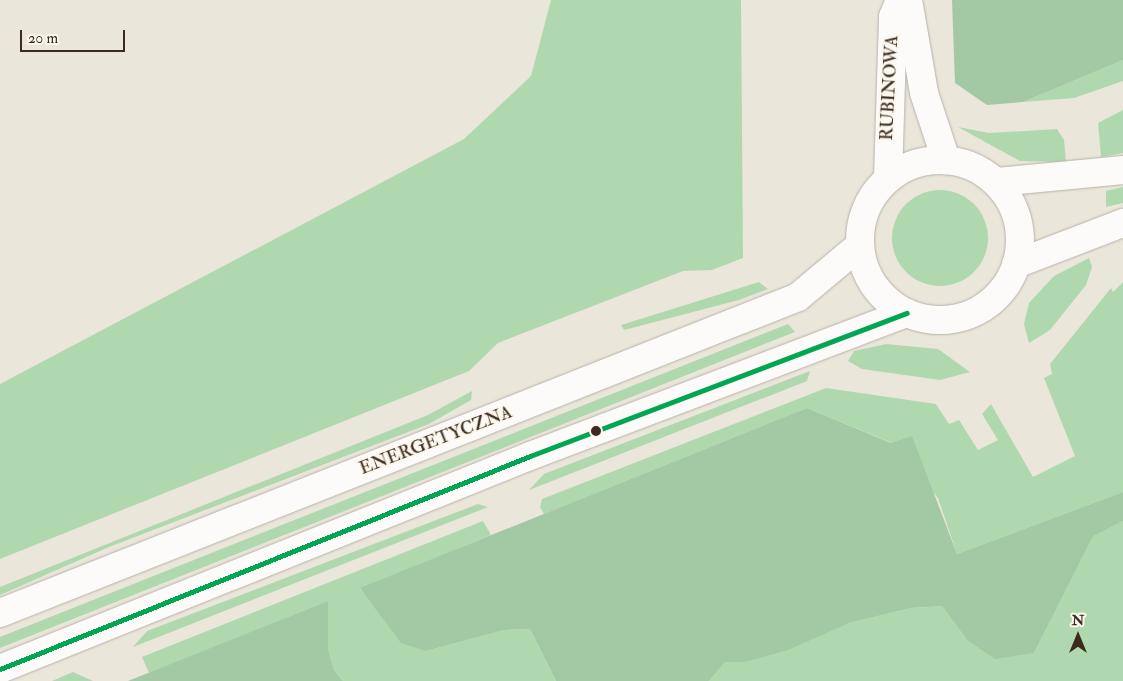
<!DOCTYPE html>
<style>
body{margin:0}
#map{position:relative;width:1123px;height:681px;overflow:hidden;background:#ebe6da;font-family:"IM FELL Double Pica",serif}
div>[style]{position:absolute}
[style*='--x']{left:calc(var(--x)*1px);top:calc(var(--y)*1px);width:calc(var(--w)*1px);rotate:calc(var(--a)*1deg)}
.green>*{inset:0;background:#b0d8af}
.round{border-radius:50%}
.forest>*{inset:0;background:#a3c8a4}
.roads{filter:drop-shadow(0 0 1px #b7b2aa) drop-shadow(0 0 1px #b7b2aa)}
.minor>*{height:28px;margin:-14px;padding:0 14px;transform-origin:14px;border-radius:14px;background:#fcfbf9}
.tertiary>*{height:28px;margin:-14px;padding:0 14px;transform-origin:14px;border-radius:14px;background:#fcfbf9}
.tertiary>.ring{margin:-14px;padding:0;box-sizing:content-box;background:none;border:28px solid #fcfbf9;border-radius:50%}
.bus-1>*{height:5px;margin:-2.5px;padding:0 2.5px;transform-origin:2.5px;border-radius:2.5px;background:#00a651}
.dots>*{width:14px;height:14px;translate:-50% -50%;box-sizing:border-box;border:2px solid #fbf7ec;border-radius:50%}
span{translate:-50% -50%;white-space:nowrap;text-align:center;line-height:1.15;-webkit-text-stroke:4px #fbf7ec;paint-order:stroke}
.street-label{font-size:18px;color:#3b2a1e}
.north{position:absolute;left:1053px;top:611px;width:50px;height:50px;-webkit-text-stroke:4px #fbf7ec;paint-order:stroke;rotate:0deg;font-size:14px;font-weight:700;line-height:20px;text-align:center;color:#3b2a1e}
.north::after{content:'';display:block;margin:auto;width:18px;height:22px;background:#3b2a1e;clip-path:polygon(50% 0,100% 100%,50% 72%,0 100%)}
.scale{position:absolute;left:20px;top:30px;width:105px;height:22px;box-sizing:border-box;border:2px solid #3b2a1e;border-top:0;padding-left:6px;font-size:15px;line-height:18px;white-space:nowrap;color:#3b2a1e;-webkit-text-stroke:4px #fbf7ec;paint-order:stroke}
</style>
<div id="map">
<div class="green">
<i style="clip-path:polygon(551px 0,741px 0,743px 258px,712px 270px,683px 271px,498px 343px,469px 371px,0 559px,0 384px,464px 139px,531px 76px)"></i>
<i style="clip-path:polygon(1123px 60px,1123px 81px,1074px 98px,1023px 102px)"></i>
<i style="clip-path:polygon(1123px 110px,1123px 153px,1101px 157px,1098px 123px)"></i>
<i style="clip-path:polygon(958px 127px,989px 133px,1057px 129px,1064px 140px,1066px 162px,1020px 161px)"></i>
<i style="clip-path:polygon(1123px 187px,1123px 203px,1106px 207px,1106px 191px)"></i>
<i class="round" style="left:892px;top:190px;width:96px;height:96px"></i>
<i style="clip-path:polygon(1089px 258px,1092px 267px,1086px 285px,1050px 330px,1029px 343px,1024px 324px,1029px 303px,1054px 276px)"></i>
<i style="clip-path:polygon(759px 282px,768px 289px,739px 300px,624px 330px,621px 325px)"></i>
<i style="clip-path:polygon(1123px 282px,1123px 492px,957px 554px,938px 498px,892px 443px,807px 408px,544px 514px,540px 507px,542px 499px,826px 388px,936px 404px,949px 424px,959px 420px,978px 450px,998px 440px,982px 414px,991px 404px,1033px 477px,1075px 456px,1044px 378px,1052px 374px,1050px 364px,1111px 288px,1113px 292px)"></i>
<i style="clip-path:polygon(788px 324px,795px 332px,0 648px,0 637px)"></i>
<i style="clip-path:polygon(886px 344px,938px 349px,970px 372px,940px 380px,862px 369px,848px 361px,854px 351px)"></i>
<i style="clip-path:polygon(810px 371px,807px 381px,529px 490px,544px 474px)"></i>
<i style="clip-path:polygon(472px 391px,471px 400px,429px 424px,109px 547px,0 595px,0 587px,428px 415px)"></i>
<i style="clip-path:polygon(478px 504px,488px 507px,133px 647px,147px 631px)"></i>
<i style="clip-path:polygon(483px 521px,491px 535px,360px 589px,426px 651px,504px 630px,530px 629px,556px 681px,343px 681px,334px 670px,328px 649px,328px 601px,149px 673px,142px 657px)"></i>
<i style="clip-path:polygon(1123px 521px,1123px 681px,709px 681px,725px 662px,745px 662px,849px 623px,911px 608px,942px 606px,967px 640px,1034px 653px,1093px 535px)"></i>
<i style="clip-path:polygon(73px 672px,93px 681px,52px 681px)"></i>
</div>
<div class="forest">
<i style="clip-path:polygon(952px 0,1123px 0,1123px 60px,1023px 102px,987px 105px,955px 83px)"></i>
<i style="clip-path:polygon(807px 408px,891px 443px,912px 436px,957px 554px,1123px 492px,1123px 521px,1093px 536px,1034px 653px,995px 659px,967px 640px,942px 606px,911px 608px,849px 623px,788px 650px,745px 662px,725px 662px,709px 681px,556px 681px,530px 629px,504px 630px,426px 651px,401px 643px,360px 588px)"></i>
<i style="clip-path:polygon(328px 601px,328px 649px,334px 670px,343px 681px,128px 681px)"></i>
</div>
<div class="roads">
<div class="minor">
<i style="--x:908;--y:0;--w:94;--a:80.2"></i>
<i style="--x:924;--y:93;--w:71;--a:71.8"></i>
<i style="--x:888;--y:178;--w:161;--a:-88.2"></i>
<i style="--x:893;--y:17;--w:18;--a:-68"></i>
</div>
<div class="tertiary">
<i class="ring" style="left:860px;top:160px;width:132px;height:132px"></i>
<i style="--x:997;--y:182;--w:127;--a:-5.4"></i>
<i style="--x:1016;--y:264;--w:115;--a:-21"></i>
<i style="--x:0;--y:613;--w:858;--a:-21.6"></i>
<i style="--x:798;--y:297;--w:80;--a:-39.9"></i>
<i style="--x:0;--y:669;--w:571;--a:-21.89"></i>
<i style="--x:530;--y:456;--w:403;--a:-20.8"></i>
</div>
</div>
<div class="bus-1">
<i style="--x:0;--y:669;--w:571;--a:-21.89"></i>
<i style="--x:530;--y:456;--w:403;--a:-20.8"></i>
</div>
<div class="dots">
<i style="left:596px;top:431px;background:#3b2a1e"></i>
</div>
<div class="street-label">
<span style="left:890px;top:88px;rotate:-87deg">RUBINOWA</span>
<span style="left:436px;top:441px;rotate:-21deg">ENERGETYCZNA</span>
</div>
<div class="north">N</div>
<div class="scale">20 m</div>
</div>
